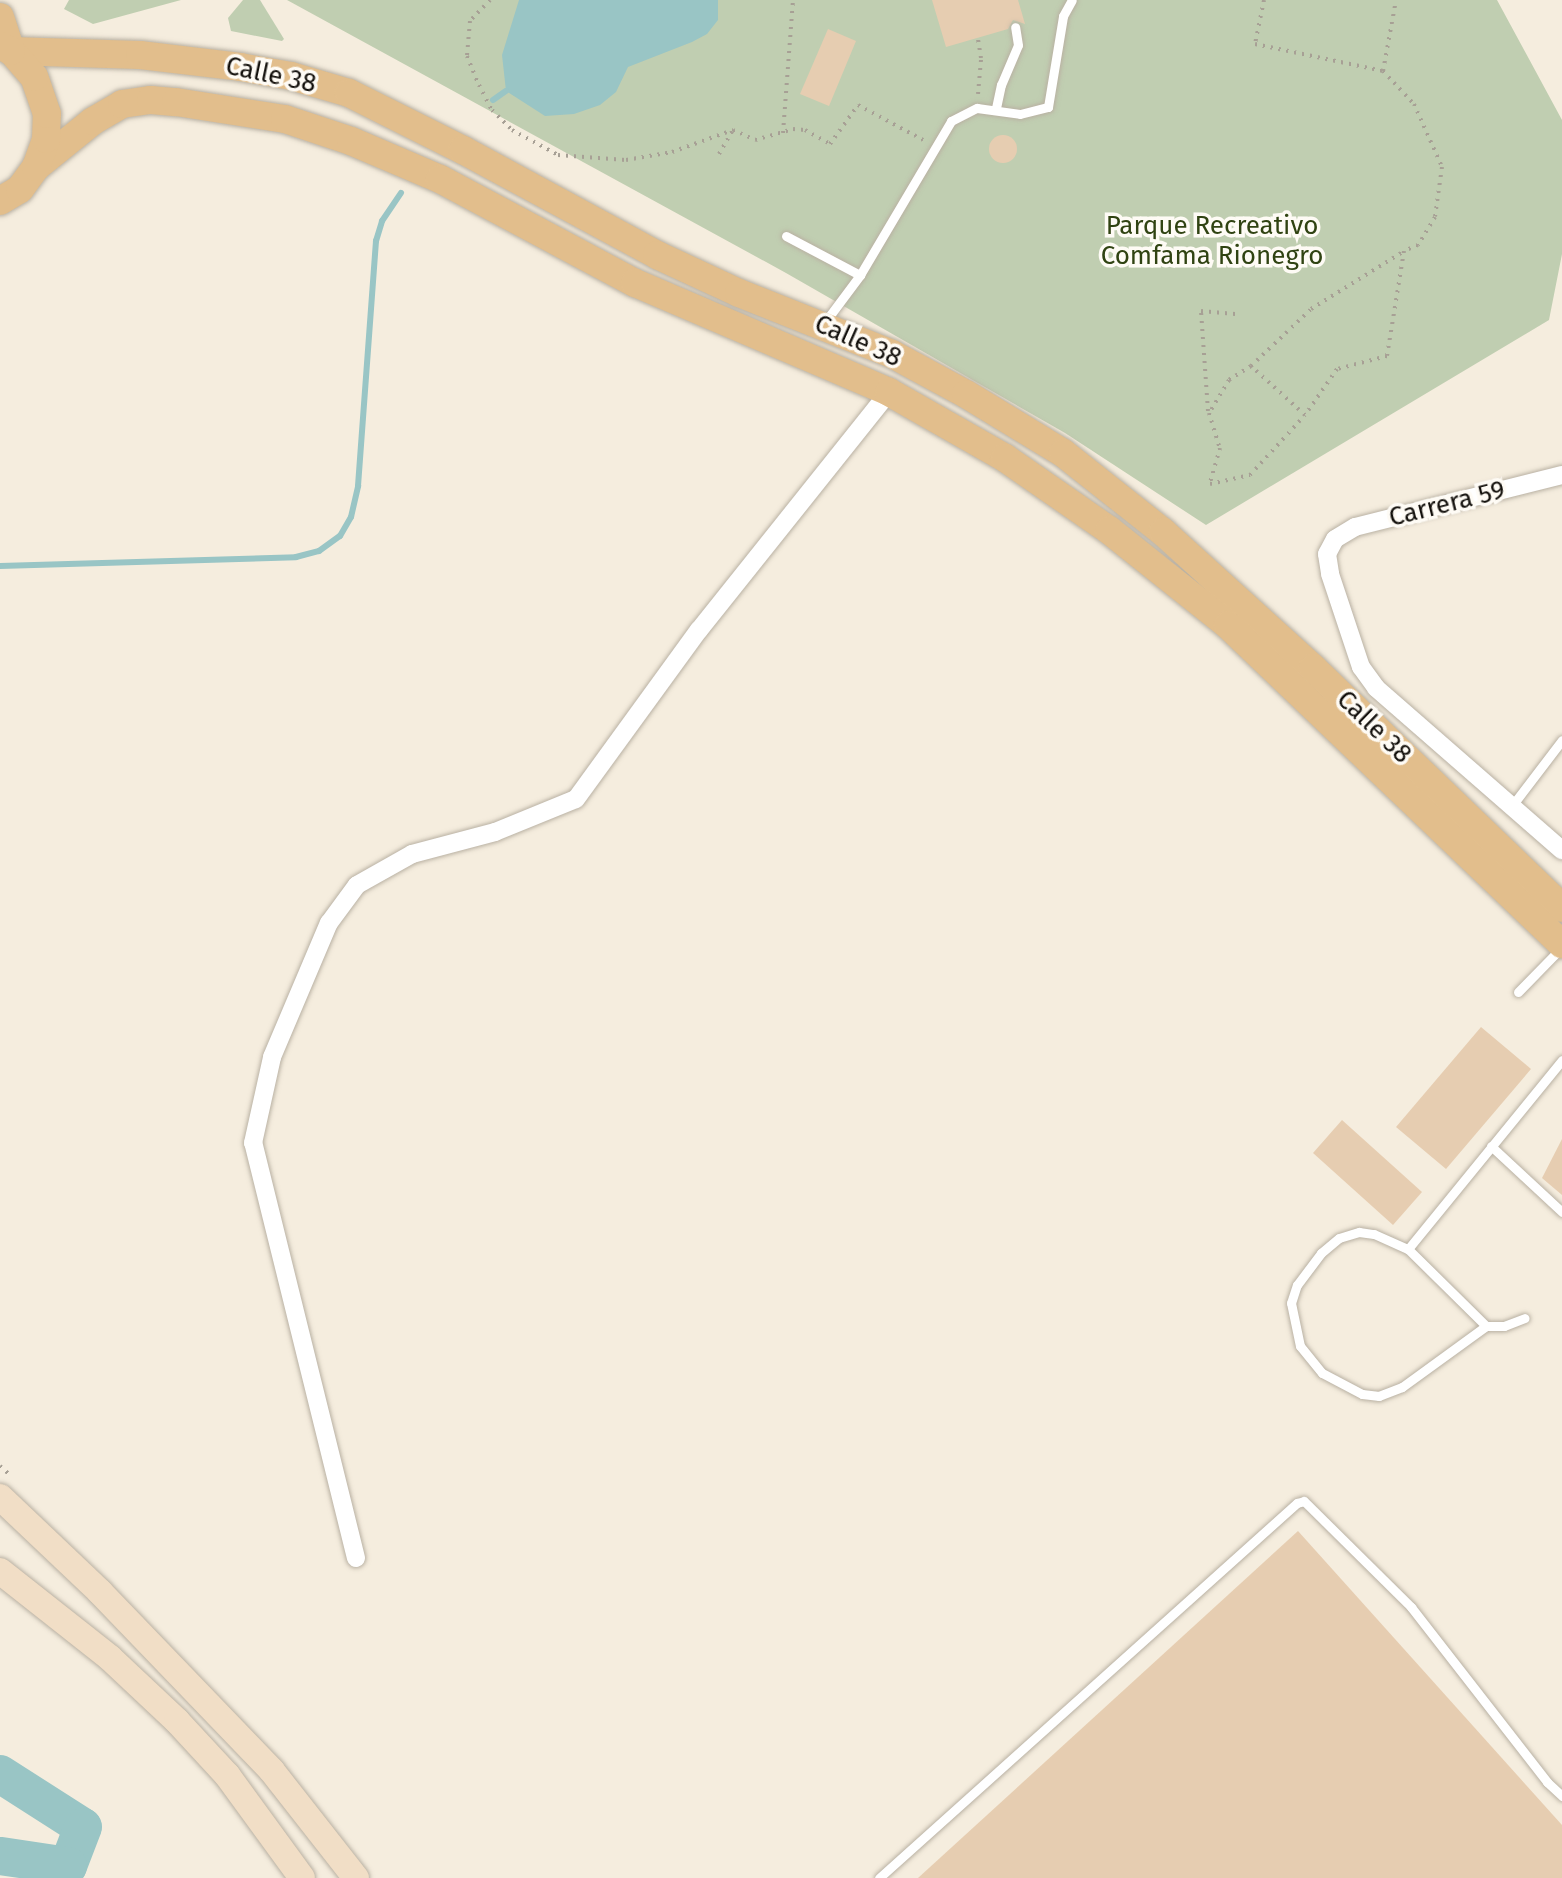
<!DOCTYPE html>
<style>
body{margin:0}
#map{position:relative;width:1562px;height:1878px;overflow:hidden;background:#f5edde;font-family:"Fira Sans",sans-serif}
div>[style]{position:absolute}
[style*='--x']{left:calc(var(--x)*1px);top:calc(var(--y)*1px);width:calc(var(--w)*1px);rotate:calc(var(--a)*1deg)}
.green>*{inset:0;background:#c0ceb1}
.water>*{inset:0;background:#99c5c5}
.stream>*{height:6px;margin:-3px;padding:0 3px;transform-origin:3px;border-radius:3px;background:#99c5c5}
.river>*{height:38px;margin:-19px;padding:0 19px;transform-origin:19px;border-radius:19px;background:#99c5c5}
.building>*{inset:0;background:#e6cdb1}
.round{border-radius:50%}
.path>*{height:4px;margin-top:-2px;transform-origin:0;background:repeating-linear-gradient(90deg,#a7a095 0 2px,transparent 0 8px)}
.roads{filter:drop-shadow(0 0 2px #b9b1a3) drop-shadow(0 0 2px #b9b1a3)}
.lane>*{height:9px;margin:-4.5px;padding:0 4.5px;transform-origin:4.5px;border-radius:4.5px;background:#fff}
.street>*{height:18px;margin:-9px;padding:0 9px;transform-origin:9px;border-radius:9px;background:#fff}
.secondary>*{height:26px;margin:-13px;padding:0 13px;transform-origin:13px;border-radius:13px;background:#f1dec6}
.primary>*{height:28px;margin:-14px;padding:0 14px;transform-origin:14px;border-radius:14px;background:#e2be8c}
span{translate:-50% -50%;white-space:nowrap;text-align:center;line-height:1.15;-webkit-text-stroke:7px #fefbf5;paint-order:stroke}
.street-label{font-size:26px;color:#120f0b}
.park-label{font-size:26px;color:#304312}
</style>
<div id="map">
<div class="green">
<i style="clip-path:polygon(69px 0,181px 0,93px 24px,64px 9px)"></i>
<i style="clip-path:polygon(243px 0,260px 0,284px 39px,282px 41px,231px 31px,228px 18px)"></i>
<i style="clip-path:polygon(287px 0,1497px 0,1562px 120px,1562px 254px,1549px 320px,1206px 525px,1065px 433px,786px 273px)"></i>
</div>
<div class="water">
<i style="clip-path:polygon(519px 0,718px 0,718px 20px,707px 34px,692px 42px,628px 67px,616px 92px,600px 105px,574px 114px,545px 116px,506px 91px,502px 55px)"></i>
</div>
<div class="stream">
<i style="--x:493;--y:100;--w:16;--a:-35"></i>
<i style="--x:0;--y:566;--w:296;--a:-1.7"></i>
<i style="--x:296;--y:557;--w:24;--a:-15"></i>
<i style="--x:319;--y:551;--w:26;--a:-36"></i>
<i style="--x:340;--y:536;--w:22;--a:-60"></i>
<i style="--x:351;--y:517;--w:32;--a:-77"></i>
<i style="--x:358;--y:486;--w:246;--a:-85.8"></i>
<i style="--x:376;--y:241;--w:21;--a:-73"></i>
<i style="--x:382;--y:221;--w:34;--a:-56"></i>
</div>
<div class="river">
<i style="--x:0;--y:1774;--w:98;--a:32.6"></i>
<i style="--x:83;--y:1827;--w:42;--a:111"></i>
<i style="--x:68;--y:1866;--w:69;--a:-171.6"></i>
</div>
<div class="building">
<i style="clip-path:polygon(932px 0,1018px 0,1025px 24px,1013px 20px,1008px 29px,946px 47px)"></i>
<i style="clip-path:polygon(828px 29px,856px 41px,829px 106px,800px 94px)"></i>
<i class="round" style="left:989px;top:135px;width:28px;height:28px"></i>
<i style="clip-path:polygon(1481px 1027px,1531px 1069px,1446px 1169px,1396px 1127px)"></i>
<i style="clip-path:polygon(1342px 1120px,1422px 1192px,1393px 1225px,1313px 1153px)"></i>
<i style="clip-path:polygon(1562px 1139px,1562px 1195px,1542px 1178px)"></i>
<i style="clip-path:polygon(1298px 1531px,1562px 1825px,1562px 1878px,918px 1878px)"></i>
</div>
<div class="path">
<i style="--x:490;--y:0;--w:29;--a:134"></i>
<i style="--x:470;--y:21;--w:35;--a:95"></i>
<i style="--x:467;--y:56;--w:31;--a:68"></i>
<i style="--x:479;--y:85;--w:28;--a:63"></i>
<i style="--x:492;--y:110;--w:28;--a:45"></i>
<i style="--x:512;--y:130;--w:52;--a:28.5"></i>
<i style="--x:558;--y:155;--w:68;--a:4.2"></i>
<i style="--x:626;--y:160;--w:47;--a:-9.9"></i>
<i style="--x:672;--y:152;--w:65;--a:-19.8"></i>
<i style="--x:1264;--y:0;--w:45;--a:101.6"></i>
<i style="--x:1255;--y:44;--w:131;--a:11.9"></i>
<i style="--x:1383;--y:71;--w:72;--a:-79.6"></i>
<i style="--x:1383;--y:71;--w:45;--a:46.8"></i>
<i style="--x:1414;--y:104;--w:69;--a:66"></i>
<i style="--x:1442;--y:167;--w:50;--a:98"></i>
<i style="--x:1435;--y:217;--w:33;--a:121"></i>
<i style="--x:1418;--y:245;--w:15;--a:157"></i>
<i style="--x:978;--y:94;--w:36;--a:-85"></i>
<i style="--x:981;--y:58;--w:20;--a:-99"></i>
<i style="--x:783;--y:133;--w:133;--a:-85.7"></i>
<i style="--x:719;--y:154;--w:28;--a:-60"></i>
<i style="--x:733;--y:130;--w:24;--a:24"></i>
<i style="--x:755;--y:140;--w:40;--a:-16"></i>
<i style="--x:793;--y:129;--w:12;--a:5"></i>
<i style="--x:805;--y:130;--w:29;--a:29"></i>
<i style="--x:830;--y:144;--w:48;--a:-54.3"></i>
<i style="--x:858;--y:105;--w:74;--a:28.3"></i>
<i style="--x:1251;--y:366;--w:83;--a:-43.5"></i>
<i style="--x:1311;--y:309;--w:110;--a:-31.9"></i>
<i style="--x:1404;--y:251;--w:106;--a:99.2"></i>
<i style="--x:1387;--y:356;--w:52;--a:165.4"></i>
<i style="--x:1337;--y:369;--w:56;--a:124.8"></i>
<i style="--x:1305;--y:415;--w:73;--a:-137.8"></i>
<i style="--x:1251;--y:366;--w:26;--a:148"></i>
<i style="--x:1229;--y:380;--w:39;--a:121"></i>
<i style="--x:1209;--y:413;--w:37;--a:73"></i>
<i style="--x:1220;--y:448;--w:37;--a:106"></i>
<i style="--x:1210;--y:484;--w:41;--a:-12.7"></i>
<i style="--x:1250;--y:475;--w:81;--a:-47.5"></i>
<i style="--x:1208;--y:411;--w:100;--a:-94"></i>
<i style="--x:1201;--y:311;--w:37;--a:5"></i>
<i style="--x:0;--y:1466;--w:13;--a:42"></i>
</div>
<div class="roads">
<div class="lane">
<i style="--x:996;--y:108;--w:24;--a:-78"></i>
<i style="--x:1001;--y:85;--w:43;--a:-67"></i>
<i style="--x:1018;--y:45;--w:18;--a:-99"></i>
<i style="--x:786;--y:236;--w:84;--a:27.8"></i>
<i style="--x:825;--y:322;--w:59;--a:-53.3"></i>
<i style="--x:860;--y:275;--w:179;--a:-59.4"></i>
<i style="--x:951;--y:121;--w:29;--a:-27"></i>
<i style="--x:977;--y:108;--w:43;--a:7.9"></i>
<i style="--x:1020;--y:114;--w:29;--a:-14"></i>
<i style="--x:1048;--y:107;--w:92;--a:-80.6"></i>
<i style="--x:1063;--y:16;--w:18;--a:-61"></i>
<i style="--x:1511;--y:807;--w:84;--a:-52.7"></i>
<i style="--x:1518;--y:992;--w:60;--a:-45.7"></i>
<i style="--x:1491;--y:1146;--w:97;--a:42.9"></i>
<i style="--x:1408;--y:1249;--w:244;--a:-50.8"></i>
<i style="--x:1486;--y:1326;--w:104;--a:144"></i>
<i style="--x:1402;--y:1387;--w:25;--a:159"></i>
<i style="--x:1379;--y:1396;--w:17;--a:-173"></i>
<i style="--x:1362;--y:1394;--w:45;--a:-152.3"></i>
<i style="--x:1322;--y:1373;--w:35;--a:-129"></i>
<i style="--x:1300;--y:1346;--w:44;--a:-101.8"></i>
<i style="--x:1291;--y:1303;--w:19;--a:-72"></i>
<i style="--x:1297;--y:1285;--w:40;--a:-53"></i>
<i style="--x:1321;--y:1253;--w:23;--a:-40"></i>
<i style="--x:1339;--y:1238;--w:21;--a:-17"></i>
<i style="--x:1359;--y:1232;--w:15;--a:8"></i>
<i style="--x:1374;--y:1234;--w:37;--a:24"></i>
<i style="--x:1408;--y:1249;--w:110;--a:44.6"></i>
<i style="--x:1486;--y:1326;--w:18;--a:0"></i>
<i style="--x:1504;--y:1326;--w:22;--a:-21"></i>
<i style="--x:879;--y:1878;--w:562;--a:-41.9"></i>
<i style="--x:1297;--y:1503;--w:7;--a:-16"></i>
<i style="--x:1304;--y:1501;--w:151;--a:44.7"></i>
<i style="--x:1411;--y:1607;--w:222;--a:52.1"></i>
<i style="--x:1547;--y:1782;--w:21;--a:43"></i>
</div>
<div class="street">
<i style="--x:1562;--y:475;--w:213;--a:165.9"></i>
<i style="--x:1355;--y:527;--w:23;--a:149"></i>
<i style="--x:1335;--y:539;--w:17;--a:118"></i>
<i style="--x:1327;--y:554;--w:20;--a:81"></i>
<i style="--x:1330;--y:574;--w:98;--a:71.6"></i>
<i style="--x:1361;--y:667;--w:26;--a:54"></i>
<i style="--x:1376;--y:688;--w:247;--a:41.1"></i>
<i style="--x:356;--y:1558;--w:428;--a:-103.9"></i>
<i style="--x:253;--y:1143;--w:88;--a:-77.5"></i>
<i style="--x:272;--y:1057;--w:146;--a:-67"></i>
<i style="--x:329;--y:923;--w:47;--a:-53.6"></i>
<i style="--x:357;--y:885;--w:63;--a:-29.4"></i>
<i style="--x:412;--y:854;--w:86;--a:-14.8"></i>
<i style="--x:495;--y:832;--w:87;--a:-22.2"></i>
<i style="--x:576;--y:799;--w:209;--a:-54"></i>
<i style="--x:699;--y:630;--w:305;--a:-51.4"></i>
</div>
<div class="secondary">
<i style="--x:0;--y:1497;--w:138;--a:43.5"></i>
<i style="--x:100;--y:1592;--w:248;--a:46.1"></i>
<i style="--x:272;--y:1771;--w:136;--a:51.9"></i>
<i style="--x:0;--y:1571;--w:140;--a:38.3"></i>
<i style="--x:110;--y:1658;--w:92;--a:43.2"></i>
<i style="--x:177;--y:1721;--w:74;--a:47.2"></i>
<i style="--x:227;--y:1775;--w:127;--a:53.9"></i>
</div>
<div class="primary">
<i style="--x:0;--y:17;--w:36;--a:72"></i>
<i style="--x:11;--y:51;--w:129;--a:1.8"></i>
<i style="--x:140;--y:55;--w:101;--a:6.8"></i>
<i style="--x:240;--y:67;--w:52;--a:10"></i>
<i style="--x:291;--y:76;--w:60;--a:16.3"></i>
<i style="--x:349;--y:93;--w:127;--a:26.6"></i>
<i style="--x:463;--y:150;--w:221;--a:28.4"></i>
<i style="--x:657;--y:255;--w:90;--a:24.9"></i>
<i style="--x:739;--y:293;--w:165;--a:21.7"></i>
<i style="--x:892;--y:354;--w:84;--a:28.4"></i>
<i style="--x:966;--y:394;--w:114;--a:31.3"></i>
<i style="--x:1063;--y:453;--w:127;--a:38.3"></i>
<i style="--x:1163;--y:532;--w:202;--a:42.2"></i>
<i style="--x:1313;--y:668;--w:346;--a:43.9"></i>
<i style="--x:36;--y:167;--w:73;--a:-38.9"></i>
<i style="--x:93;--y:121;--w:34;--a:-30"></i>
<i style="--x:122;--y:104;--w:29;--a:-8"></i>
<i style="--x:151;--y:100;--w:25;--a:5"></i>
<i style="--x:176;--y:102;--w:110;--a:8.9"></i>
<i style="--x:285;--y:119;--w:70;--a:18.4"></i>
<i style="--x:351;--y:141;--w:97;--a:23.1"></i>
<i style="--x:440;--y:179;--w:221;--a:28.1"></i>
<i style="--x:635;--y:283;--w:276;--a:23.2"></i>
<i style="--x:889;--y:392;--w:133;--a:29.6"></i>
<i style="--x:1005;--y:458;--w:126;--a:34.7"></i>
<i style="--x:1109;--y:530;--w:152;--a:38.6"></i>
<i style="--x:1228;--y:625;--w:462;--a:43.7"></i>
<i style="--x:0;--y:201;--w:23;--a:-31"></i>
<i style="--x:20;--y:189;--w:27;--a:-54"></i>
<i style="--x:36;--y:167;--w:30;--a:-70"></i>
<i style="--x:46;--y:139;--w:25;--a:-88"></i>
<i style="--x:47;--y:114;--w:39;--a:-109"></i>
<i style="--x:34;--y:77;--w:35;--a:-131"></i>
<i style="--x:11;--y:51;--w:11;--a:-153"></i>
</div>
</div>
<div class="street-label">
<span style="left:271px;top:75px;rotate:12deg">Calle 38</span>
<span style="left:858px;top:341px;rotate:24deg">Calle 38</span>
<span style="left:1447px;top:504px;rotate:-14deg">Carrera 59</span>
<span style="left:1374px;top:727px;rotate:44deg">Calle 38</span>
</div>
<div class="park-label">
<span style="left:1212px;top:241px">Parque Recreativo<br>Comfama Rionegro</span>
</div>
</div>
